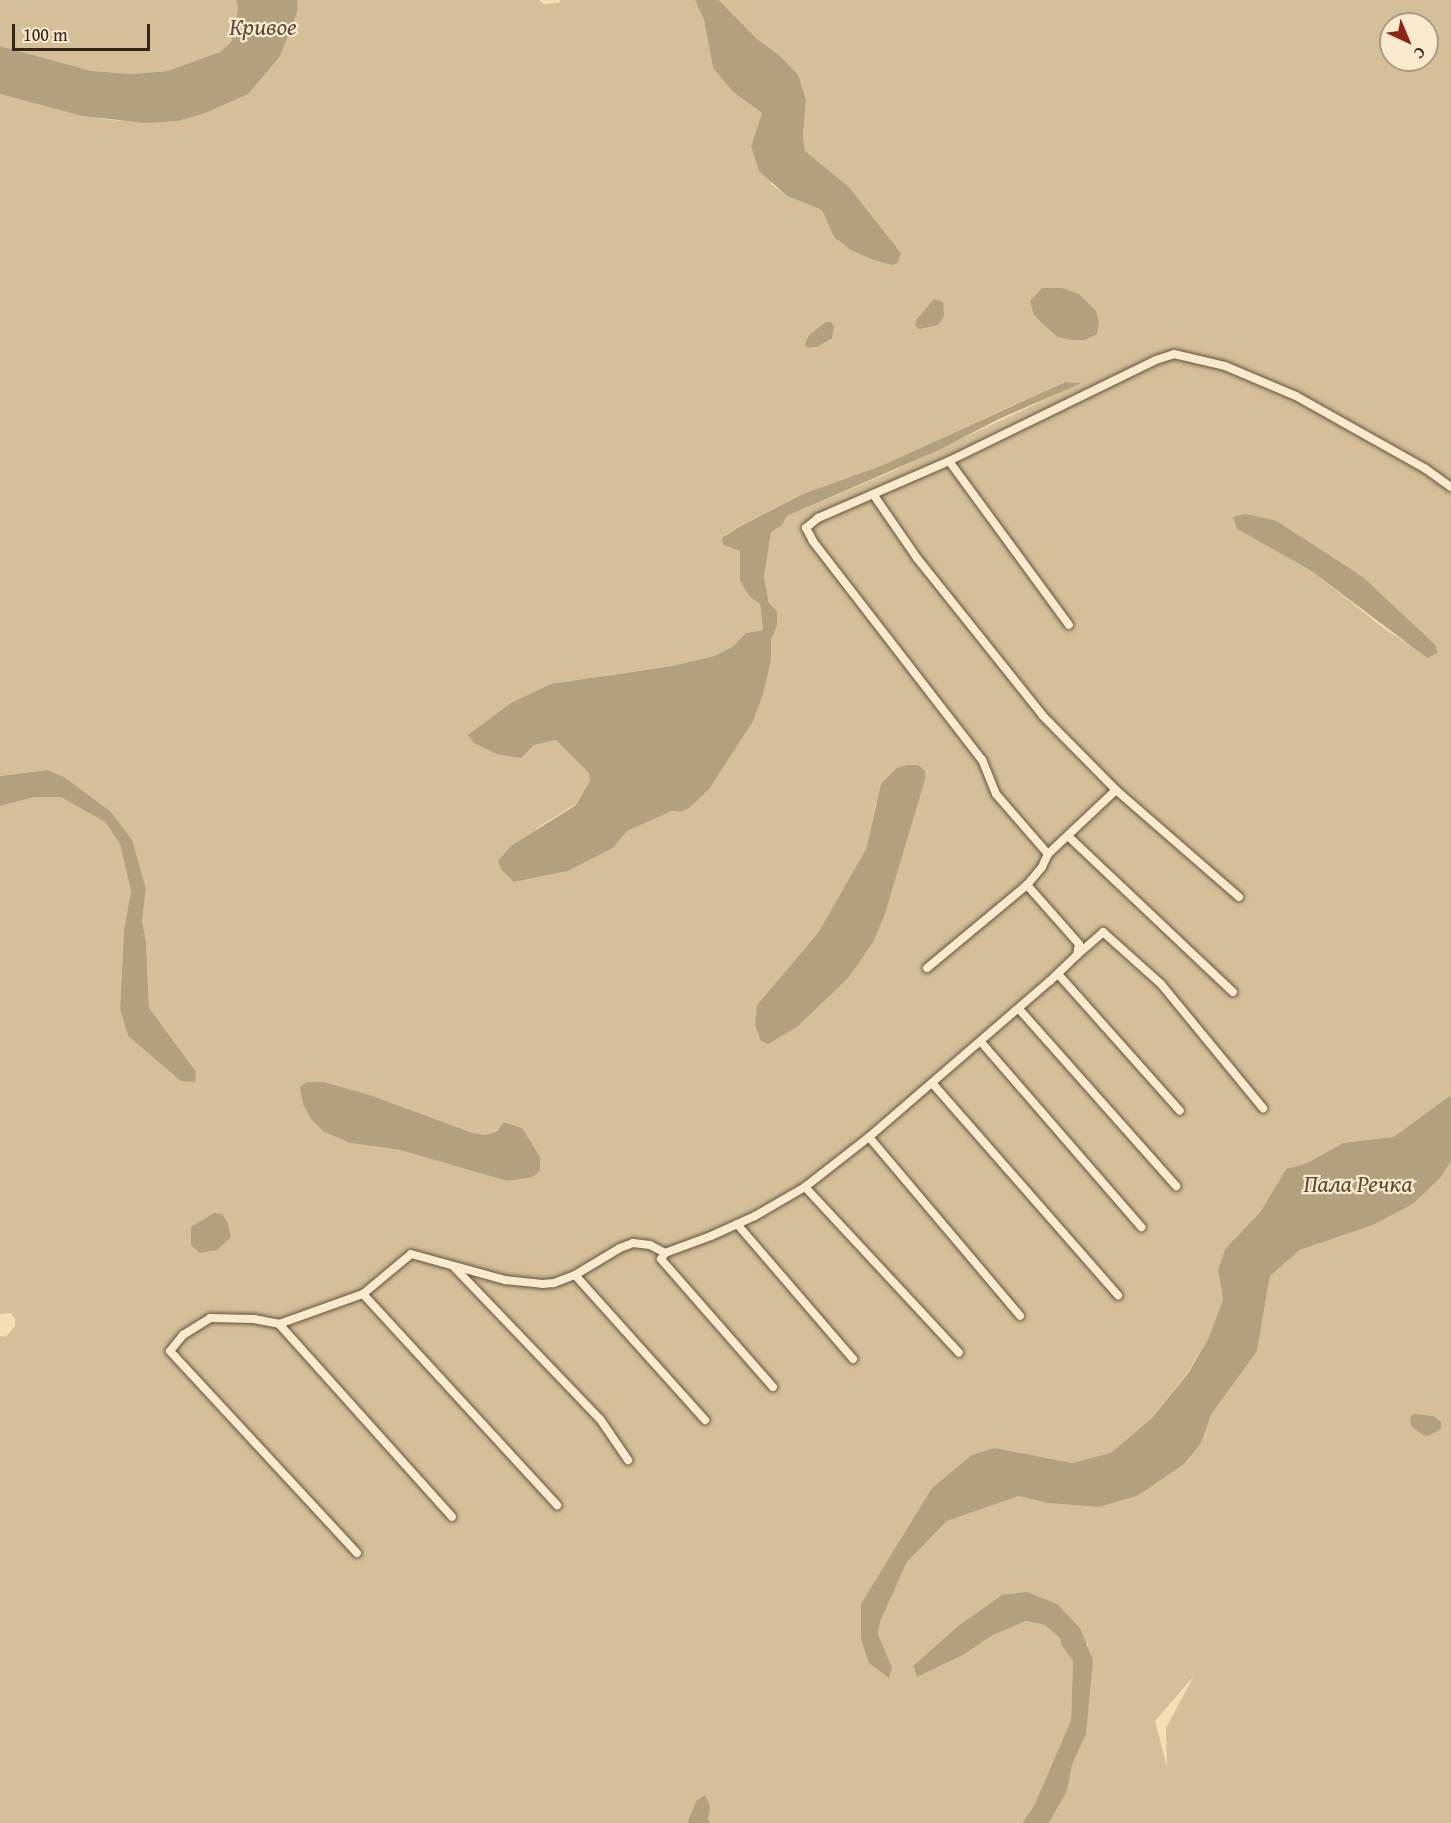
<!DOCTYPE html>
<meta charset="utf-8">
<style>
body{margin:0}
#map{position:relative;width:1451px;height:1823px;overflow:hidden;background:#f5dfb2;font-family:"Gentium Book Plus",serif}
div>[style]{position:absolute}
[style*='--x']{left:calc(var(--x)*1px);top:calc(var(--y)*1px);width:calc(var(--w)*1px);rotate:calc(var(--a)*1deg)}
.green>*{inset:0;background:#d4bf98}
.water>*{inset:0;background:#b3a07f}
.roads{filter:drop-shadow(0 0 2px #645442) drop-shadow(0 0 2px #645442)}
.street>*{height:8px;margin:-4px;padding:0 4px;transform-origin:4px;border-radius:4px;background:#f8eacd}
span{translate:-50% -50%;white-space:nowrap;text-align:center;line-height:1.15;-webkit-text-stroke:4.5px #f8eacd;paint-order:stroke}
.water-label{font-size:24px;color:#5a4a3a;font-style:italic}
.north{position:absolute;left:1379px;top:12px;width:60px;height:60px;box-sizing:border-box;background:#f8eacd;border:2px solid #aa9b86;border-radius:50%;rotate:136deg;font-size:16px;font-weight:700;line-height:24px;text-align:center;color:#34251c}
.north::after{content:'';display:block;margin:auto;width:21px;height:27px;background:#8f2418;clip-path:polygon(50% 0,100% 100%,50% 72%,0 100%)}
.scale{position:absolute;left:12px;top:24px;width:138px;height:27px;box-sizing:border-box;border:3px solid #34251c;border-top:0;padding-left:8px;font-size:18px;line-height:21px;white-space:nowrap;color:#34251c;-webkit-text-stroke:4px #f8eacd;paint-order:stroke}
</style>
<div id="map">
<div class="green">
<i style="clip-path:polygon(0 0,236px 0,238px 9px,231px 42px,220px 52px,167px 71px,132px 74px,92px 71px,0 46px)"></i>
<i style="clip-path:polygon(evenodd,298px 0,539px 0,544px 4px,559px 3px,560px 0,695px 0,704px 20px,713px 68px,733px 92px,762px 113px,751px 146px,772px 185px,787px 196px,822px 210px,834px 237px,901px 253px,849px 187px,805px 151px,803px 136px,806px 100px,780px 56px,757px 39px,719px 0,1451px 0,1451px 1095px,1394px 1138px,1343px 1143px,1307px 1163px,1286px 1169px,1261px 1211px,1225px 1249px,1218px 1270px,1223px 1299px,1209px 1337px,1188px 1372px,1152px 1418px,1111px 1454px,1072px 1463px,995px 1448px,861px 1604px,892px 1667px,878px 1633px,880px 1622px,907px 1562px,947px 1521px,1019px 1496px,1047px 1503px,1099px 1507px,1137px 1496px,1201px 1443px,1211px 1415px,1257px 1351px,1270px 1276px,1300px 1250px,1373px 1225px,1413px 1204px,1441px 1177px,1451px 1161px,1451px 1823px,1049px 1823px,1067px 1791px,1072px 1765px,1086px 1734px,1088px 1644px,1002px 1595px,958px 1626px,913px 1666px,917px 1677px,963px 1655px,993px 1635px,1026px 1621px,1045px 1625px,1061px 1638px,1062px 1646px,1073px 1661px,1071px 1720px,1034px 1806px,1022px 1823px,711px 1823px,696px 1801px,687px 1823px,0 1823px,0 1336px,6px 1337px,15px 1326px,15px 1319px,11px 1313px,0 1314px,0 806px,35px 797px,62px 797px,105px 822px,120px 844px,131px 891px,124px 930px,120px 1008px,128px 1036px,168px 1069px,169px 1037px,149px 1008px,146px 942px,142px 921px,146px 889px,131px 840px,46px 770px,0 776px,0 94px,82px 116px,120px 121px,297px 12px,298px 0,1391px 24px,1427px 24px,1427px 60px,1391px 60px,1391px 24px,298px 0,834px 327px,832px 340px,817px 347px,808px 348px,807px 336px,819px 330px,834px 327px,298px 0,1064px 382px,1080px 383px,891px 472px,787px 516px,782px 525px,771px 531px,764px 577px,769px 603px,777px 611px,777px 626px,771px 640px,771px 659px,681px 812px,672px 811px,627px 831px,613px 848px,568px 871px,514px 882px,537px 828px,576px 804px,590px 780px,588px 772px,556px 740px,534px 745px,520px 757px,497px 754px,602px 676px,672px 666px,714px 656px,732px 647px,746px 633px,763px 630px,760px 604px,749px 596px,740px 581px,740px 551px,723px 545px,722px 538px,736px 528px,803px 494px,883px 465px,1064px 382px,298px 0,1277px 521px,1363px 577px,1426px 636px,1428px 657px,1385px 629px,1310px 570px,1237px 529px,1277px 521px,298px 0,925px 771px,925px 780px,885px 914px,757px 1005px,818px 933px,866px 849px,876px 803px,925px 771px,298px 0,307px 1082px,324px 1082px,367px 1094px,473px 1133px,485px 1135px,497px 1130px,505px 1122px,522px 1128px,507px 1181px,400px 1150px,350px 1143px,307px 1082px,298px 0,1194px 1676px,1166px 1728px,1167px 1767px,1155px 1721px,1194px 1676px)"></i>
</div>
<div class="water">
<i style="clip-path:polygon(236px 0,298px 0,297px 12px,280px 56px,248px 94px,205px 113px,178px 121px,146px 123px,82px 116px,0 94px,0 46px,92px 71px,132px 74px,167px 71px,220px 52px,231px 42px,238px 9px)"></i>
<i style="clip-path:polygon(695px 0,719px 0,757px 39px,780px 56px,798px 75px,806px 100px,803px 136px,805px 151px,849px 187px,901px 253px,898px 263px,892px 265px,874px 260px,851px 250px,834px 237px,822px 210px,787px 196px,759px 171px,751px 146px,762px 113px,733px 92px,713px 68px,704px 20px)"></i>
<i style="clip-path:polygon(1042px 288px,1062px 288px,1079px 294px,1095px 310px,1099px 321px,1097px 334px,1085px 340px,1072px 340px,1058px 337px,1044px 325px,1034px 315px,1030px 301px)"></i>
<i style="clip-path:polygon(934px 299px,943px 302px,944px 316px,938px 325px,919px 329px,915px 325px,917px 319px)"></i>
<i style="clip-path:polygon(826px 322px,831px 322px,834px 327px,832px 339px,817px 347px,808px 348px,805px 345px,808px 336px)"></i>
<i style="clip-path:polygon(1065px 382px,1082px 383px,1001px 418px,939px 450px,787px 516px,782px 525px,771px 532px,764px 577px,769px 603px,777px 611px,777px 626px,771px 640px,771px 659px,763px 694px,753px 721px,709px 789px,689px 808px,681px 812px,672px 811px,627px 831px,613px 848px,568px 871px,514px 882px,501px 869px,498px 861px,511px 846px,576px 805px,590px 780px,588px 772px,556px 740px,534px 745px,521px 758px,497px 754px,474px 743px,468px 735px,511px 703px,551px 684px,672px 666px,714px 656px,732px 647px,746px 633px,763px 630px,760px 604px,749px 596px,740px 581px,740px 551px,723px 545px,722px 538px,737px 528px,803px 494px,883px 465px)"></i>
<i style="clip-path:polygon(1246px 514px,1277px 521px,1363px 577px,1426px 636px,1436px 646px,1437px 653px,1428px 658px,1419px 652px,1310px 570px,1237px 529px,1233px 517px)"></i>
<i style="clip-path:polygon(907px 765px,918px 765px,925px 771px,925px 780px,885px 914px,873px 942px,849px 977px,797px 1027px,768px 1044px,761px 1041px,755px 1025px,757px 1005px,818px 933px,866px 849px,881px 784px,897px 768px)"></i>
<i style="clip-path:polygon(47px 770px,64px 777px,111px 812px,132px 840px,146px 889px,142px 921px,146px 942px,149px 1008px,196px 1072px,195px 1082px,181px 1081px,128px 1036px,120px 1009px,124px 930px,131px 891px,120px 844px,105px 822px,61px 797px,35px 797px,0 806px,0 776px)"></i>
<i style="clip-path:polygon(307px 1082px,324px 1082px,367px 1094px,473px 1133px,485px 1135px,497px 1131px,504px 1122px,522px 1128px,540px 1157px,540px 1171px,532px 1177px,507px 1181px,400px 1150px,350px 1143px,323px 1131px,311px 1119px,303px 1104px,300px 1087px)"></i>
<i style="clip-path:polygon(1451px 1095px,1451px 1161px,1441px 1177px,1413px 1204px,1373px 1225px,1300px 1250px,1270px 1276px,1257px 1351px,1211px 1415px,1201px 1443px,1184px 1464px,1137px 1496px,1099px 1507px,1047px 1503px,1019px 1496px,947px 1521px,907px 1562px,880px 1622px,878px 1634px,892px 1667px,889px 1678px,869px 1663px,861px 1639px,861px 1604px,932px 1488px,972px 1455px,995px 1448px,1072px 1463px,1111px 1453px,1152px 1418px,1189px 1372px,1209px 1337px,1223px 1299px,1218px 1270px,1225px 1249px,1261px 1211px,1286px 1169px,1307px 1163px,1343px 1143px,1394px 1137px)"></i>
<i style="clip-path:polygon(214px 1213px,222px 1214px,227px 1221px,231px 1237px,217px 1250px,200px 1253px,191px 1245px,191px 1227px)"></i>
<i style="clip-path:polygon(1414px 1414px,1433px 1416px,1441px 1422px,1441px 1429px,1428px 1436px,1423px 1435px,1411px 1426px,1410px 1418px)"></i>
<i style="clip-path:polygon(1027px 1592px,1057px 1604px,1080px 1628px,1093px 1660px,1086px 1734px,1072px 1765px,1067px 1791px,1049px 1823px,1022px 1823px,1034px 1806px,1071px 1720px,1073px 1661px,1062px 1646px,1060px 1638px,1045px 1625px,1026px 1621px,993px 1635px,963px 1655px,917px 1677px,913px 1666px,958px 1626px,1002px 1595px)"></i>
<i style="clip-path:polygon(705px 1795px,710px 1806px,708px 1819px,711px 1823px,687px 1823px,696px 1801px)"></i>
</div>
<div class="roads">
<div class="street">
<i style="--x:949;--y:461;--w:203;--a:53.8"></i>
<i style="--x:873;--y:494;--w:78;--a:55.5"></i>
<i style="--x:917;--y:558;--w:202;--a:51.4"></i>
<i style="--x:1043;--y:716;--w:104;--a:45.4"></i>
<i style="--x:1116;--y:790;--w:163;--a:41"></i>
<i style="--x:1068;--y:836;--w:227;--a:43.4"></i>
<i style="--x:1048;--y:854;--w:93;--a:-43.3"></i>
<i style="--x:1077;--y:955;--w:35;--a:-41"></i>
<i style="--x:1103;--y:932;--w:78;--a:41.9"></i>
<i style="--x:1161;--y:984;--w:161;--a:50.6"></i>
<i style="--x:927;--y:968;--w:130;--a:-39.7"></i>
<i style="--x:1058;--y:974;--w:183;--a:48.3"></i>
<i style="--x:1019;--y:1009;--w:237;--a:48.4"></i>
<i style="--x:981;--y:1042;--w:245;--a:49.1"></i>
<i style="--x:933;--y:1084;--w:281;--a:48.8"></i>
<i style="--x:869;--y:1137;--w:234;--a:49.8"></i>
<i style="--x:805;--y:1187;--w:226;--a:47.1"></i>
<i style="--x:737;--y:1224;--w:178;--a:49.3"></i>
<i style="--x:454;--y:1267;--w:211;--a:46.2"></i>
<i style="--x:600;--y:1419;--w:50;--a:55.7"></i>
<i style="--x:575;--y:1275;--w:195;--a:48.1"></i>
<i style="--x:363;--y:1294;--w:287;--a:47.4"></i>
<i style="--x:279;--y:1324;--w:259;--a:48.1"></i>
<i style="--x:773;--y:1387;--w:170;--a:-131.2"></i>
<i style="--x:661;--y:1259;--w:7;--a:-56"></i>
<i style="--x:665;--y:1253;--w:49;--a:-20.3"></i>
<i style="--x:711;--y:1236;--w:48;--a:-24.4"></i>
<i style="--x:755;--y:1216;--w:58;--a:-30.1"></i>
<i style="--x:805;--y:1187;--w:81;--a:-38"></i>
<i style="--x:869;--y:1137;--w:239;--a:-40.8"></i>
<i style="--x:1050;--y:981;--w:37;--a:-44"></i>
<i style="--x:1077;--y:955;--w:11;--a:-80"></i>
<i style="--x:1079;--y:944;--w:79;--a:-131.4"></i>
<i style="--x:1027;--y:885;--w:23;--a:-50"></i>
<i style="--x:1042;--y:867;--w:14;--a:-65"></i>
<i style="--x:1048;--y:854;--w:79;--a:-130.9"></i>
<i style="--x:996;--y:794;--w:37;--a:-112"></i>
<i style="--x:982;--y:760;--w:277;--a:-127.7"></i>
<i style="--x:813;--y:541;--w:15;--a:-118"></i>
<i style="--x:806;--y:528;--w:16;--a:-40"></i>
<i style="--x:818;--y:518;--w:143;--a:-23.5"></i>
<i style="--x:949;--y:461;--w:230;--a:-26"></i>
<i style="--x:1156;--y:360;--w:19;--a:-18"></i>
<i style="--x:1174;--y:354;--w:52;--a:13.2"></i>
<i style="--x:1225;--y:366;--w:77;--a:22.9"></i>
<i style="--x:1296;--y:396;--w:149;--a:29.3"></i>
<i style="--x:1426;--y:469;--w:31;--a:36"></i>
<i style="--x:357;--y:1553;--w:275;--a:-132.8"></i>
<i style="--x:170;--y:1351;--w:21;--a:-51"></i>
<i style="--x:183;--y:1335;--w:32;--a:-32"></i>
<i style="--x:210;--y:1318;--w:44;--a:1.3"></i>
<i style="--x:254;--y:1319;--w:25;--a:11"></i>
<i style="--x:279;--y:1324;--w:89;--a:-19.7"></i>
<i style="--x:363;--y:1294;--w:62;--a:-39.8"></i>
<i style="--x:411;--y:1254;--w:98;--a:15.5"></i>
<i style="--x:505;--y:1280;--w:37;--a:6"></i>
<i style="--x:542;--y:1284;--w:12;--a:-5"></i>
<i style="--x:554;--y:1283;--w:22;--a:-21"></i>
<i style="--x:575;--y:1275;--w:52;--a:-31"></i>
<i style="--x:620;--y:1248;--w:14;--a:-21"></i>
<i style="--x:633;--y:1243;--w:17;--a:7"></i>
<i style="--x:650;--y:1245;--w:17;--a:28"></i>
</div>
</div>
<div class="water-label">
<span style="left:263px;top:27px">Кривое</span>
<span style="left:1358px;top:1184px">Пала Речка</span>
</div>
<div class="north">С</div>
<div class="scale">100 m</div>
</div>
